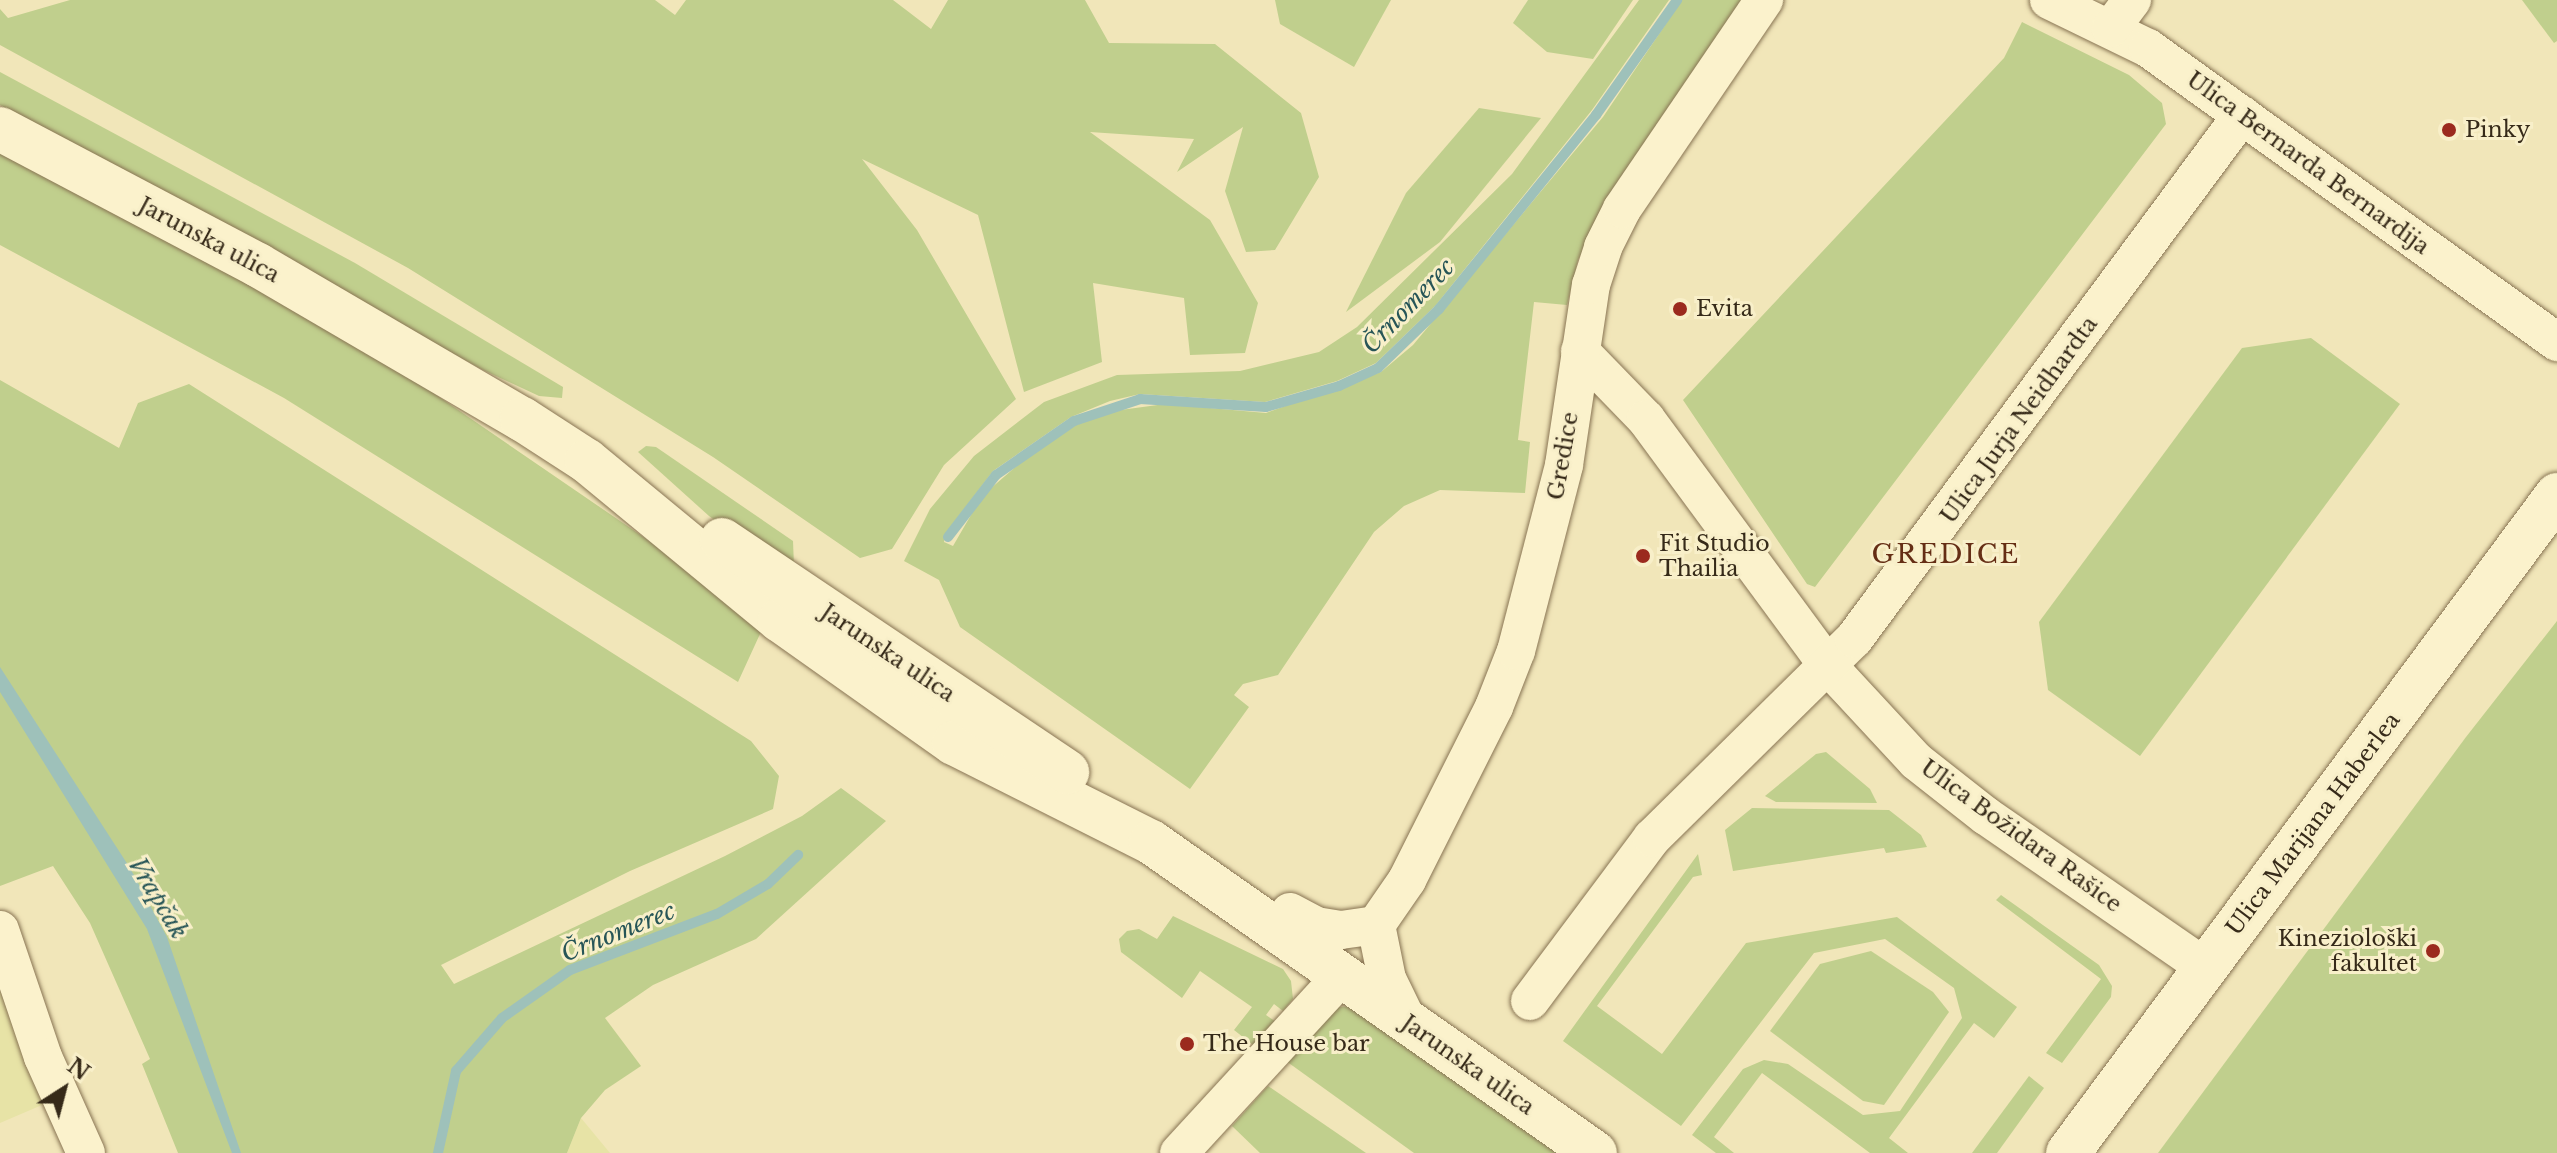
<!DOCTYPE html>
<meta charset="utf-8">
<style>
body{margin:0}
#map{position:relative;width:2557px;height:1153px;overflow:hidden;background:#f1e6b9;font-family:"Libre Baskerville",serif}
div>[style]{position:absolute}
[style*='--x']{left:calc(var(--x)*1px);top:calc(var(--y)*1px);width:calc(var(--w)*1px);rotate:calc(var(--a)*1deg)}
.farmland>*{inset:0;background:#e7e3a6}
.green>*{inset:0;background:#c0cf8d}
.water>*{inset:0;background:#9ec1ba}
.stream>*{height:10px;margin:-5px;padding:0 5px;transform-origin:5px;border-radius:5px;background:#9ec1ba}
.roads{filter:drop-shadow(0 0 2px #887453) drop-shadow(0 0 2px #887453)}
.street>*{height:38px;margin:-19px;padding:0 19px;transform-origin:19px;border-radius:19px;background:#fbf2cc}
.secondary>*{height:44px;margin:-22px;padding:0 22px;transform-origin:22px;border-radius:22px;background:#fbf2cc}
.dots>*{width:22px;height:22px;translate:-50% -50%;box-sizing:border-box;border:4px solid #f8efc9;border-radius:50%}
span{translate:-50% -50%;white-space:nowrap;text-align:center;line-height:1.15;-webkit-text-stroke:6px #f8efc9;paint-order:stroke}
.poi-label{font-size:22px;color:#362a19}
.left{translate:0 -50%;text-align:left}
.right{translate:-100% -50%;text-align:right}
.street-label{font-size:22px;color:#362a19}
.water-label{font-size:24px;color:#275557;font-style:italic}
.quarter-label{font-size:26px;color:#652e15;letter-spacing:2px}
.north{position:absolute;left:24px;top:1049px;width:80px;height:80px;-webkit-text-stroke:6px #f8efc9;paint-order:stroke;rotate:36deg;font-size:22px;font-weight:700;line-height:32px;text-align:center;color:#362a19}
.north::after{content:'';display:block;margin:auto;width:28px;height:36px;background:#362a19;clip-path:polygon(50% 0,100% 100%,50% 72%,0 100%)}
</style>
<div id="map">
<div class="farmland">
<i style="clip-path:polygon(0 958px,49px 1102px,0 1123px)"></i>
<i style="clip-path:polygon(581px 1118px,610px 1153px,567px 1153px)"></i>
</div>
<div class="green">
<i style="clip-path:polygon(70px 0,655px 0,675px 15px,686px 0,893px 0,931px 29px,948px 0,1085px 0,1109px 43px,1215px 44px,1301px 113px,1319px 177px,1275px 250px,1246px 252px,1225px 191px,1243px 127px,1177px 172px,1194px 139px,1090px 132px,1210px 220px,1258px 303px,1245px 353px,1190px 355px,1184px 298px,1093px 283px,1102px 362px,1024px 392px,978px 215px,862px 159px,917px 230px,1016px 399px,944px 465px,892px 549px,860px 558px,713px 457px,408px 268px,0 45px,0 9px,8px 18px)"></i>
<i style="clip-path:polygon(1275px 0,1391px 0,1354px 67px,1280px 24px)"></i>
<i style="clip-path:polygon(1528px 0,1633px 0,1593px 59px,1547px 52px,1513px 23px)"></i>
<i style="clip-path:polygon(1639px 0,1669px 0,1592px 110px,1436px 305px,1376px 363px,1337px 381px,1265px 402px,1140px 394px,1110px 401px,1071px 417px,993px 471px,945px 534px,944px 542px,953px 546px,982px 496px,1034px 451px,1076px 425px,1113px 411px,1165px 404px,1266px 413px,1381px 372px,1413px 345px,1603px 117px,1682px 0,1745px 0,1606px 204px,1578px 260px,1567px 305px,1534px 302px,1518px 440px,1530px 442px,1525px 493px,1440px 490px,1404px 506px,1374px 532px,1278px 675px,1243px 684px,1234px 695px,1249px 707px,1190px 789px,960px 627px,939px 580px,904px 561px,930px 509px,974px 456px,1044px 402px,1117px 375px,1240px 371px,1319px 352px,1357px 327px,1512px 174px)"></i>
<i style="clip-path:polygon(2522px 0,2557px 0,2557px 41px,2554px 43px)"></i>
<i style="clip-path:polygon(2022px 22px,2129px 75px,2162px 103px,2166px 124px,1815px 587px,1807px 584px,1683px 400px,2004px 58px)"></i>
<i style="clip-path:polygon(0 72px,355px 263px,563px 387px,562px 398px,539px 396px,483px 370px,0 105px)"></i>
<i style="clip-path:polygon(1479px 108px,1541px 118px,1440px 242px,1346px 312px,1406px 193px)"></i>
<i style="clip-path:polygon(0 148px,375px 353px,766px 621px,738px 682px,284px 398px,0 245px)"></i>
<i style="clip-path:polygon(2311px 338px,2400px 404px,2140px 756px,2048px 690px,2039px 622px,2242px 348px)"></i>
<i style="clip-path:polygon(0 380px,119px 448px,138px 403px,189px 384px,751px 741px,779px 776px,773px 809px,630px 871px,441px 965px,454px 984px,725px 856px,802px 816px,841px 788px,886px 821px,756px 939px,653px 985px,605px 1018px,641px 1066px,605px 1090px,581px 1118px,567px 1153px,178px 1153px,142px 1064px,150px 1059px,90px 923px,53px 866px,0 886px)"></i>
<i style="clip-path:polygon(646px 446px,656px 447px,793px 541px,794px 566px,753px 548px,709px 516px,638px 452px)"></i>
<i style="clip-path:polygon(2557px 621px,2557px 1153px,2158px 1153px,2466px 737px)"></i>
<i style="clip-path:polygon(1826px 752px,1870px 789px,1877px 803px,1776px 802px,1765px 796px,1816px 754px)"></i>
<i style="clip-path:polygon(1752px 808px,1889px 810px,1921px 835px,1927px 847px,1886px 853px,1884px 848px,1733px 871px,1725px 830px)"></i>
<i style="clip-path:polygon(1698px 854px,1702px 875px,1693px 877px,1597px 1006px,1662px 1054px,1746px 943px,1897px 917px,2017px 1007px,1994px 1038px,1974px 1023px,1889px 1138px,1908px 1153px,1870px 1153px,1762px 1073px,1714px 1137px,1734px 1153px,1716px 1153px,1692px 1135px,1743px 1069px,1764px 1060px,1788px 1064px,1863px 1115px,1900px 1111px,1962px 1018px,1954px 988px,1885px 939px,1814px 953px,1681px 1126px,1563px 1041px)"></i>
<i style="clip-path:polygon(2001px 895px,2099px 965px,2112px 986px,2111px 997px,2062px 1063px,2046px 1053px,2101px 979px,1996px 900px)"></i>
<i style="clip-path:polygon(1173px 916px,1283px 969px,1291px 981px,1293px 999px,1283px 1011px,1274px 1004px,1266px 1015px,1276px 1022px,1253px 1045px,1234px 1030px,1252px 1007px,1200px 971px,1182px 998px,1121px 952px,1119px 939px,1127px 931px,1139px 929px,1157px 939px)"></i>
<i style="clip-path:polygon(1871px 951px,1933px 992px,1949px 1012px,1884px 1105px,1863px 1101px,1770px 1031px,1820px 964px)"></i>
<i style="clip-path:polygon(1350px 1006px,1558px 1153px,1414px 1153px,1286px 1061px,1332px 1008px)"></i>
<i style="clip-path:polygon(2029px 1076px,2044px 1088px,1997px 1153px,1972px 1153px)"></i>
<i style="clip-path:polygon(1268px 1086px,1366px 1153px,1260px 1153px,1232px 1126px)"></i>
</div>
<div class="water">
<i style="clip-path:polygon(0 667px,130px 868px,167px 937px,241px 1153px,232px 1153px,147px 929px,0 692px)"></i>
</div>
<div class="stream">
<i style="--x:948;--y:537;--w:78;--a:-52.3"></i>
<i style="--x:996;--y:475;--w:95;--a:-34.7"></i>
<i style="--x:1074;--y:421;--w:70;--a:-18.4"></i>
<i style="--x:1140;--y:399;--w:126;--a:3.6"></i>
<i style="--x:1266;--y:407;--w:76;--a:-16"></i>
<i style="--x:1339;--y:386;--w:43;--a:-24.8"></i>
<i style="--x:1378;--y:368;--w:85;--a:-44"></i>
<i style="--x:1439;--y:309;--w:250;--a:-51"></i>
<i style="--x:1596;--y:115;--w:141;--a:-54.8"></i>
<i style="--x:438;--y:1153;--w:84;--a:-77.6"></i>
<i style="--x:456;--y:1071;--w:70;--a:-49"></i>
<i style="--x:502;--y:1018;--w:83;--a:-35.2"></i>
<i style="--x:570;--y:970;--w:157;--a:-20.9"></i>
<i style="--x:717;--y:914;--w:59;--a:-30.5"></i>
<i style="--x:768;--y:884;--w:42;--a:-44"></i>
</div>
<div class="roads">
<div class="street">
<i style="--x:2049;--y:0;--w:110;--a:25.9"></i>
<i style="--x:2148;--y:48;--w:504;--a:35.71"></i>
<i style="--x:2111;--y:28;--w:35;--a:-53"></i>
<i style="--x:1580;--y:351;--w:95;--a:45.9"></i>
<i style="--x:1646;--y:419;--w:308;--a:53.6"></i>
<i style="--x:1829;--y:667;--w:128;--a:47.2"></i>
<i style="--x:1916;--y:761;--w:89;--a:38.2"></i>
<i style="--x:1986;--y:816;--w:267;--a:34.6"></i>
<i style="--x:1290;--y:912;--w:30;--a:28"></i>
<i style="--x:1316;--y:926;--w:25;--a:9"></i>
<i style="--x:1341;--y:930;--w:35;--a:-8"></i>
<i style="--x:0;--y:930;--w:134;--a:71.3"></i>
<i style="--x:43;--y:1057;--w:105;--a:65.9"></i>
<i style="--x:1530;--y:1001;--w:204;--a:-53.2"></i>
<i style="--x:1652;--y:838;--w:284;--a:-44.6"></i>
<i style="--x:1854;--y:639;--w:652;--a:-53.48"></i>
<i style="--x:1408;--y:1022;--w:48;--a:-116"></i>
<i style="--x:1387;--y:979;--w:55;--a:-101.5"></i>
<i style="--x:1376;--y:925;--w:55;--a:-55.4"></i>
<i style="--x:1407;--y:880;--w:194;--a:-63.3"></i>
<i style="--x:1494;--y:707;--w:60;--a:-68.6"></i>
<i style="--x:1516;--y:651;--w:192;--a:-75.5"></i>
<i style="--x:1564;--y:465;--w:182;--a:-81.5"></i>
<i style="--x:1591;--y:285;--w:40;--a:-72"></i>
<i style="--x:1603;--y:247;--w:42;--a:-63.4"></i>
<i style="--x:1622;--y:209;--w:253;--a:-55.8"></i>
<i style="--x:1179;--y:1153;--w:241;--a:-47.4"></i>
</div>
<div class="secondary">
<i style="--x:0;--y:129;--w:292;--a:27.8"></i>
<i style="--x:258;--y:265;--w:306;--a:30.3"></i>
<i style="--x:522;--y:419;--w:77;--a:32.9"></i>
<i style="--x:587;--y:461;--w:250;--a:39.5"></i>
<i style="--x:780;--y:620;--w:213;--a:35.3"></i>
<i style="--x:954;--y:743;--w:220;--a:26.7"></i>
<i style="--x:1151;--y:842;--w:542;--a:35.01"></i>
<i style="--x:722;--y:540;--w:416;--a:33.9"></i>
<i style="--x:2068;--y:1153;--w:820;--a:-53.38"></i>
</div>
</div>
<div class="dots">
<i style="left:2449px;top:130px;background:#9b2a1e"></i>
<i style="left:1680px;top:309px;background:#9b2a1e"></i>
<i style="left:1643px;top:556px;background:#9b2a1e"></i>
<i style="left:2433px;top:951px;background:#9b2a1e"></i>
<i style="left:1187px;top:1044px;background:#9b2a1e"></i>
</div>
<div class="poi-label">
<span class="left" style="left:2465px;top:130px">Pinky</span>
<span class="left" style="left:1696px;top:309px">Evita</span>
<span class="left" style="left:1659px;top:556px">Fit Studio<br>Thailia</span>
<span class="right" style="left:2417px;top:951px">Kineziološki<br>fakultet</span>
<span class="left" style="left:1203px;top:1044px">The House bar</span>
</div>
<div class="street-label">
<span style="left:2308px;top:163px;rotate:36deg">Ulica Bernarda Bernardija</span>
<span style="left:209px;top:240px;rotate:28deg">Jarunska ulica</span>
<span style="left:2019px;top:420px;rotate:-54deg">Ulica Jurja Neidhardta</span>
<span style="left:1563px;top:456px;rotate:-80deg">Gredice</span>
<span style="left:888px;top:653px;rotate:34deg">Jarunska ulica</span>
<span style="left:2313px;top:824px;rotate:-53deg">Ulica Marijana Haberlea</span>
<span style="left:2021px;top:836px;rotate:36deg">Ulica Božidara Rašice</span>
<span style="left:1468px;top:1065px;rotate:35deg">Jarunska ulica</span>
</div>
<div class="water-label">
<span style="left:1408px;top:306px;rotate:-46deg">Črnomerec</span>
<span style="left:158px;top:898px;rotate:59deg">Vrapčak</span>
<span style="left:618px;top:932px;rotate:-22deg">Črnomerec</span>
</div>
<div class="quarter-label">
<span style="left:1946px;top:555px">GREDICE</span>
</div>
<div class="north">N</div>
</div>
